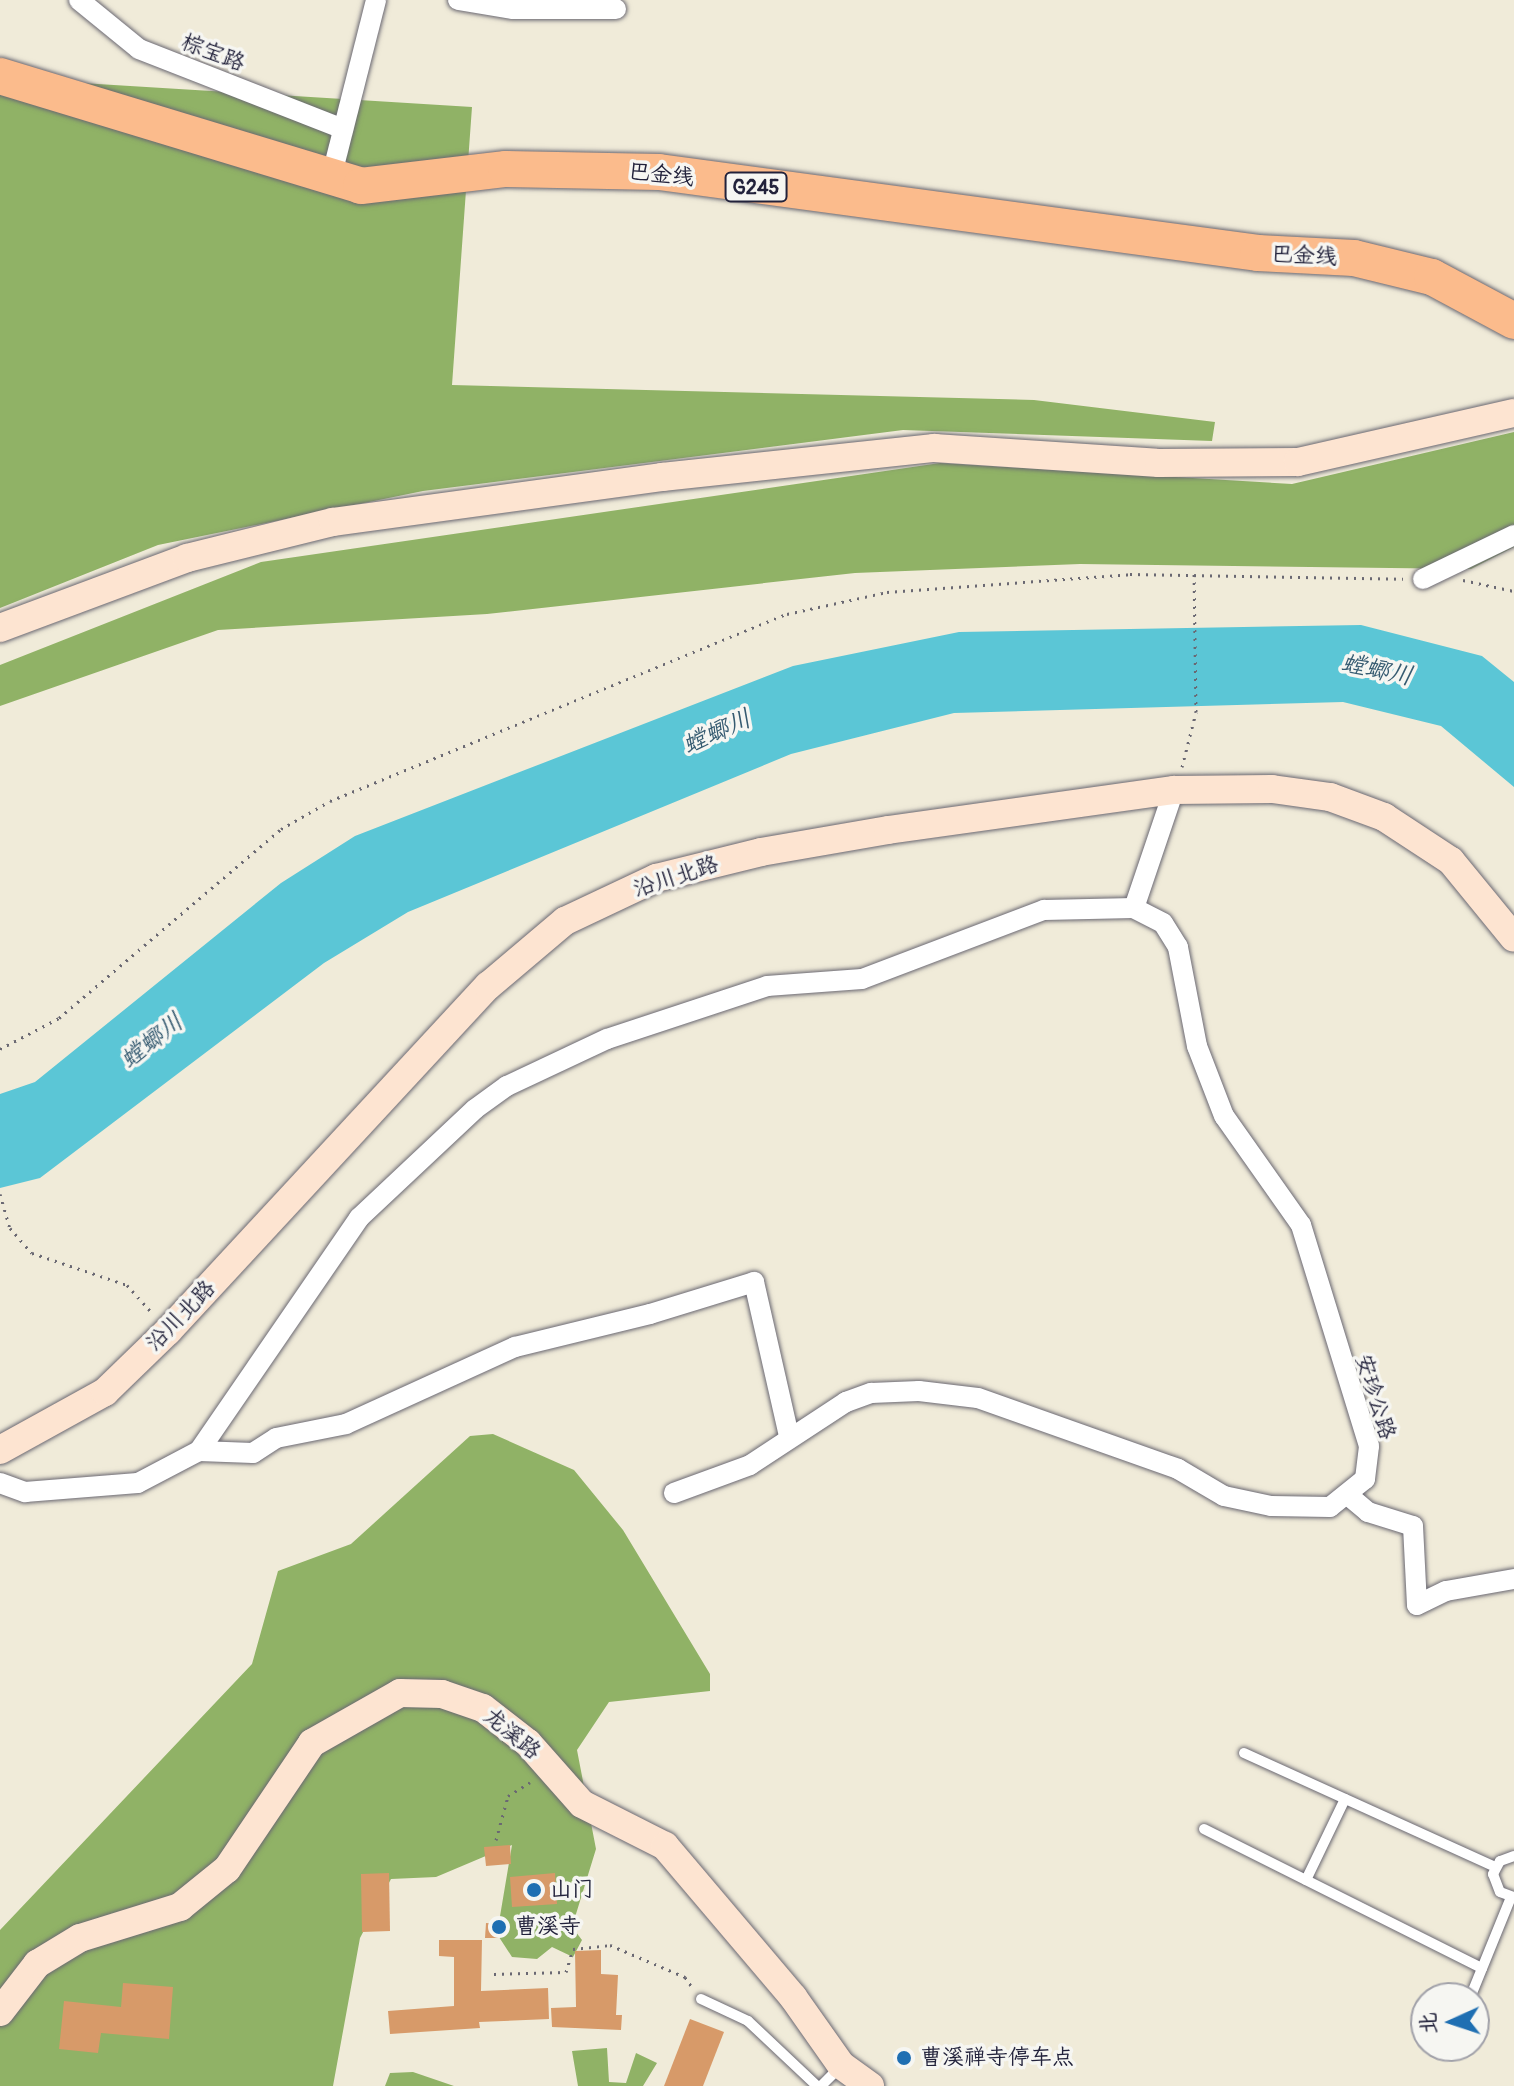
<!DOCTYPE html>
<meta charset="utf-8">
<style>
body{margin:0}
#map{position:relative;width:1514px;height:2086px;overflow:hidden;background:#f0ebd9;font-family:Pangolin,"LXGW WenKai TC",sans-serif}
div>[style]{position:absolute}
[style*='--x']{left:calc(var(--x)*1px);top:calc(var(--y)*1px);width:calc(var(--w)*1px);rotate:calc(var(--a)*1deg)}
.forest>*{inset:0;background:#90b266}
.water>*{inset:0;background:#5bc6d6}
.building>*{inset:0;background:#d79a69}
.path>*{height:3px;margin-top:-1.5px;transform-origin:0;background:repeating-linear-gradient(90deg,#6a6872 0 2px,transparent 0 8px)}
.roads{filter:drop-shadow(0 0 2px #6a6872) drop-shadow(0 0 2px #6a6872)}
.lane>*{height:10px;margin:-5px;padding:0 5px;transform-origin:5px;border-radius:5px;background:#fff}
.street>*{height:20px;margin:-10px;padding:0 10px;transform-origin:10px;border-radius:10px;background:#fff}
.secondary>*{height:28px;margin:-14px;padding:0 14px;transform-origin:14px;border-radius:14px;background:#fde4d1}
.highway>*{height:36px;margin:-18px;padding:0 18px;transform-origin:18px;border-radius:18px;background:#fbbb8c}
.dots>*{width:22px;height:22px;translate:-50% -50%;box-sizing:border-box;border:4px solid #f6f6f2;border-radius:50%}
span{translate:-50% -50%;white-space:nowrap;text-align:center;line-height:1.15;-webkit-text-stroke:7px #f6f6f2;paint-order:stroke}
.shield-label span{padding:2px 6px;background:#f6f6f2;border:2px solid;border-radius:6px;-webkit-text-stroke-width:0}
.shield-label{font-size:20px;color:#22223b;font-weight:700}
.street-label{font-size:22px;color:#22223b}
.poi-label{font-size:22px;color:#22223b}
.left{translate:0 -50%;text-align:left}
.water-label{font-size:24px;color:#365b71;font-style:italic}
.north{position:absolute;left:1410px;top:1982px;width:80px;height:80px;box-sizing:border-box;background:#f6f6f2;border:2px solid #a1a1a9;border-radius:50%;rotate:267deg;font-size:22px;font-weight:700;line-height:32px;text-align:center;color:#22223b}
.north::after{content:'';display:block;margin:auto;width:28px;height:36px;background:#1f6fb2;clip-path:polygon(50% 0,100% 100%,50% 72%,0 100%)}
</style>
<div id="map">
<div class="forest">
<i style="clip-path:polygon(0 78px,472px 107px,452px 385px,1034px 400px,1215px 422px,1212px 441px,903px 430px,423px 491px,158px 545px,0 608px)"></i>
<i style="clip-path:polygon(1514px 432px,1514px 547px,1471px 569px,1080px 564px,855px 573px,487px 614px,218px 630px,0 706px,0 665px,261px 562px,940px 463px,1292px 484px)"></i>
<i style="clip-path:polygon(493px 1434px,574px 1470px,623px 1530px,710px 1674px,710px 1691px,609px 1702px,577px 1750px,596px 1849px,572px 1927px,582px 1940px,573px 1957px,552px 1947px,537px 1959px,512px 1957px,497px 1934px,512px 1845px,436px 1877px,391px 1879px,360px 1938px,333px 2086px,0 2086px,0 1930px,252px 1664px,278px 1571px,351px 1544px,470px 1436px)"></i>
<i style="clip-path:polygon(607px 2048px,609px 2082px,626px 2083px,636px 2053px,657px 2063px,643px 2086px,578px 2086px,572px 2051px)"></i>
<i style="clip-path:polygon(413px 2072px,454px 2086px,385px 2086px,390px 2073px)"></i>
</div>
<div class="water">
<i style="clip-path:polygon(1361px 625px,1482px 656px,1514px 682px,1514px 787px,1441px 726px,1343px 702px,954px 713px,791px 754px,408px 912px,324px 963px,40px 1178px,0 1188px,0 1094px,35px 1082px,281px 883px,355px 836px,793px 666px,959px 632px)"></i>
</div>
<div class="building">
<i style="clip-path:polygon(510px 1845px,511px 1864px,486px 1866px,484px 1847px)"></i>
<i style="clip-path:polygon(389px 1873px,390px 1931px,362px 1932px,361px 1874px)"></i>
<i style="clip-path:polygon(555px 1873px,557px 1904px,512px 1907px,510px 1877px)"></i>
<i style="clip-path:polygon(486px 1923px,501px 1924px,500px 1938px,485px 1938px)"></i>
<i style="clip-path:polygon(439px 1940px,482px 1940px,481px 1991px,548px 1988px,549px 2019px,479px 2022px,480px 2028px,390px 2034px,388px 2011px,454px 2006px,454px 1957px,439px 1956px)"></i>
<i style="clip-path:polygon(601px 1950px,601px 1974px,618px 1975px,616px 2015px,622px 2015px,621px 2030px,552px 2027px,551px 2008px,576px 2007px,575px 1951px)"></i>
<i style="clip-path:polygon(123px 1983px,173px 1987px,169px 2039px,101px 2033px,98px 2053px,59px 2049px,64px 2001px,121px 2007px)"></i>
<i style="clip-path:polygon(690px 2019px,724px 2032px,703px 2086px,664px 2086px)"></i>
</div>
<div class="path">
<i style="--x:1463;--y:580;--w:52;--a:12.2"></i>
<i style="--x:1182;--y:767;--w:57;--a:-75.7"></i>
<i style="--x:1196;--y:712;--w:138;--a:-90.8"></i>
<i style="--x:0;--y:1049;--w:67;--a:-27.7"></i>
<i style="--x:59;--y:1018;--w:292;--a:-40.4"></i>
<i style="--x:281;--y:829;--w:56;--a:-29.7"></i>
<i style="--x:330;--y:801;--w:494;--a:-22.3"></i>
<i style="--x:787;--y:614;--w:102;--a:-12.4"></i>
<i style="--x:887;--y:592;--w:244;--a:-4.2"></i>
<i style="--x:1130;--y:574;--w:273;--a:1"></i>
<i style="--x:0;--y:1194;--w:35;--a:74"></i>
<i style="--x:10;--y:1228;--w:33;--a:49"></i>
<i style="--x:32;--y:1253;--w:100;--a:18.6"></i>
<i style="--x:127;--y:1285;--w:38;--a:48"></i>
<i style="--x:496;--y:1840;--w:46;--a:-74.7"></i>
<i style="--x:508;--y:1796;--w:26;--a:-32"></i>
<i style="--x:494;--y:1974;--w:72;--a:-1.6"></i>
<i style="--x:566;--y:1972;--w:24;--a:-73"></i>
<i style="--x:573;--y:1949;--w:37;--a:-6"></i>
<i style="--x:610;--y:1945;--w:82;--a:23.1"></i>
<i style="--x:685;--y:1977;--w:12;--a:55"></i>
</div>
<div class="roads">
<div class="lane">
<i style="--x:1244;--y:1753;--w:276;--a:24.4"></i>
<i style="--x:1204;--y:1829;--w:311;--a:26.6"></i>
<i style="--x:1514;--y:1856;--w:15;--a:160"></i>
<i style="--x:1500;--y:1861;--w:15;--a:118"></i>
<i style="--x:1493;--y:1874;--w:19;--a:69"></i>
<i style="--x:1500;--y:1892;--w:15;--a:20"></i>
<i style="--x:1306;--y:1880;--w:90;--a:-64.3"></i>
<i style="--x:1470;--y:1998;--w:109;--a:-67.9"></i>
<i style="--x:701;--y:1999;--w:52;--a:25.1"></i>
<i style="--x:748;--y:2021;--w:95;--a:43.3"></i>
<i style="--x:821;--y:2086;--w:27;--a:-45"></i>
</div>
<div class="street">
<i style="--x:79;--y:0;--w:77;--a:39.2"></i>
<i style="--x:139;--y:49;--w:219;--a:21.4"></i>
<i style="--x:458;--y:0;--w:56;--a:9.3"></i>
<i style="--x:513;--y:9;--w:103;--a:0"></i>
<i style="--x:331;--y:178;--w:184;--a:-75.8"></i>
<i style="--x:1423;--y:579;--w:101;--a:-25.8"></i>
<i style="--x:199;--y:1451;--w:54;--a:2.1"></i>
<i style="--x:253;--y:1453;--w:27;--a:-33"></i>
<i style="--x:276;--y:1438;--w:71;--a:-11.3"></i>
<i style="--x:346;--y:1424;--w:186;--a:-24.5"></i>
<i style="--x:515;--y:1347;--w:139;--a:-13.7"></i>
<i style="--x:650;--y:1314;--w:109;--a:-17.1"></i>
<i style="--x:754;--y:1282;--w:158;--a:77.2"></i>
<i style="--x:0;--y:1483;--w:27;--a:20"></i>
<i style="--x:25;--y:1492;--w:113;--a:-4.6"></i>
<i style="--x:138;--y:1483;--w:69;--a:-27.7"></i>
<i style="--x:199;--y:1451;--w:283;--a:-55.5"></i>
<i style="--x:359;--y:1218;--w:159;--a:-43.2"></i>
<i style="--x:475;--y:1109;--w:39;--a:-36"></i>
<i style="--x:507;--y:1086;--w:110;--a:-25.2"></i>
<i style="--x:607;--y:1039;--w:169;--a:-18.3"></i>
<i style="--x:767;--y:986;--w:95;--a:-4.2"></i>
<i style="--x:862;--y:979;--w:195;--a:-20.8"></i>
<i style="--x:1044;--y:910;--w:90;--a:-1.3"></i>
<i style="--x:674;--y:1493;--w:81;--a:-20.2"></i>
<i style="--x:750;--y:1465;--w:115;--a:-33.3"></i>
<i style="--x:846;--y:1402;--w:27;--a:-20"></i>
<i style="--x:871;--y:1393;--w:48;--a:-2.4"></i>
<i style="--x:919;--y:1391;--w:59;--a:6.8"></i>
<i style="--x:978;--y:1398;--w:212;--a:19.5"></i>
<i style="--x:1178;--y:1469;--w:53;--a:30.4"></i>
<i style="--x:1224;--y:1496;--w:48;--a:12"></i>
<i style="--x:1271;--y:1506;--w:59;--a:1"></i>
<i style="--x:1330;--y:1507;--w:45;--a:-38.7"></i>
<i style="--x:1365;--y:1479;--w:33;--a:-83"></i>
<i style="--x:1369;--y:1446;--w:231;--a:-107.1"></i>
<i style="--x:1301;--y:1225;--w:133;--a:-125.2"></i>
<i style="--x:1224;--y:1116;--w:75;--a:-111.1"></i>
<i style="--x:1197;--y:1046;--w:101;--a:-100.9"></i>
<i style="--x:1178;--y:947;--w:28;--a:-122"></i>
<i style="--x:1163;--y:923;--w:33;--a:-153"></i>
<i style="--x:1134;--y:908;--w:125;--a:-71.3"></i>
<i style="--x:1349;--y:1496;--w:25;--a:40"></i>
<i style="--x:1368;--y:1512;--w:47;--a:17.3"></i>
<i style="--x:1413;--y:1526;--w:79;--a:87.1"></i>
<i style="--x:1417;--y:1605;--w:32;--a:-26"></i>
<i style="--x:1446;--y:1591;--w:69;--a:-10"></i>
</div>
<div class="secondary">
<i style="--x:0;--y:628;--w:200;--a:-20.5"></i>
<i style="--x:187;--y:558;--w:150;--a:-13.9"></i>
<i style="--x:333;--y:522;--w:332;--a:-7.8"></i>
<i style="--x:662;--y:477;--w:274;--a:-6.1"></i>
<i style="--x:934;--y:448;--w:225;--a:3.8"></i>
<i style="--x:1159;--y:463;--w:139;--a:-0.4"></i>
<i style="--x:1298;--y:462;--w:221;--a:-12.8"></i>
<i style="--x:0;--y:1450;--w:120;--a:-28.9"></i>
<i style="--x:105;--y:1392;--w:88;--a:-44.1"></i>
<i style="--x:168;--y:1331;--w:471;--a:-47.2"></i>
<i style="--x:488;--y:986;--w:101;--a:-40.2"></i>
<i style="--x:565;--y:921;--w:101;--a:-25.3"></i>
<i style="--x:656;--y:878;--w:108;--a:-13.9"></i>
<i style="--x:761;--y:852;--w:129;--a:-9.8"></i>
<i style="--x:888;--y:830;--w:289;--a:-8"></i>
<i style="--x:1174;--y:790;--w:98;--a:-0.6"></i>
<i style="--x:1272;--y:789;--w:59;--a:7.9"></i>
<i style="--x:1330;--y:797;--w:58;--a:20.3"></i>
<i style="--x:1384;--y:817;--w:80;--a:33.3"></i>
<i style="--x:1451;--y:861;--w:99;--a:50.7"></i>
<i style="--x:0;--y:2012;--w:61;--a:-52.4"></i>
<i style="--x:37;--y:1964;--w:50;--a:-31.2"></i>
<i style="--x:80;--y:1938;--w:105;--a:-17.2"></i>
<i style="--x:180;--y:1907;--w:60;--a:-39"></i>
<i style="--x:227;--y:1869;--w:152;--a:-56"></i>
<i style="--x:312;--y:1743;--w:101;--a:-29.6"></i>
<i style="--x:400;--y:1693;--w:42;--a:1.4"></i>
<i style="--x:442;--y:1694;--w:43;--a:18.9"></i>
<i style="--x:483;--y:1708;--w:57;--a:37.9"></i>
<i style="--x:528;--y:1743;--w:81;--a:48.5"></i>
<i style="--x:582;--y:1804;--w:93;--a:26.8"></i>
<i style="--x:665;--y:1846;--w:198;--a:49.7"></i>
<i style="--x:793;--y:1997;--w:83;--a:54.8"></i>
<i style="--x:841;--y:2065;--w:36;--a:36"></i>
</div>
<div class="highway">
<i style="--x:0;--y:76;--w:377;--a:16.9"></i>
<i style="--x:361;--y:186;--w:146;--a:-6.7"></i>
<i style="--x:506;--y:169;--w:153;--a:1.1"></i>
<i style="--x:659;--y:172;--w:604;--a:7.7"></i>
<i style="--x:1258;--y:253;--w:96;--a:3"></i>
<i style="--x:1354;--y:258;--w:80;--a:13.7"></i>
<i style="--x:1432;--y:277;--w:93;--a:28.2"></i>
</div>
</div>
<div class="dots">
<i style="left:534px;top:1890px;background:#1f6fb2"></i>
<i style="left:499px;top:1927px;background:#1f6fb2"></i>
<i style="left:904px;top:2058px;background:#1f6fb2"></i>
</div>
<div class="shield-label">
<span style="left:756px;top:187px">G245</span>
</div>
<div class="street-label">
<span style="left:213px;top:53px;rotate:21deg">棕宝路</span>
<span style="left:661px;top:175px;rotate:6deg">巴金线</span>
<span style="left:1304px;top:256px;rotate:3deg">巴金线</span>
<span style="left:676px;top:877px;rotate:-18deg">沿川北路</span>
<span style="left:181px;top:1316px;rotate:-46deg">沿川北路</span>
<span style="left:1375px;top:1397px;rotate:73deg">安珍公路</span>
<span style="left:512px;top:1734px;rotate:40deg">龙溪路</span>
</div>
<div class="poi-label">
<span class="left" style="left:550px;top:1890px">山门</span>
<span class="left" style="left:515px;top:1927px">曹溪寺</span>
<span class="left" style="left:920px;top:2058px">曹溪禅寺停车点</span>
</div>
<div class="water-label">
<span style="left:1377px;top:670px;rotate:12deg">螳螂川</span>
<span style="left:717px;top:732px;rotate:-24deg">螳螂川</span>
<span style="left:152px;top:1041px;rotate:-38deg">螳螂川</span>
</div>
<div class="north">北</div>
</div>
